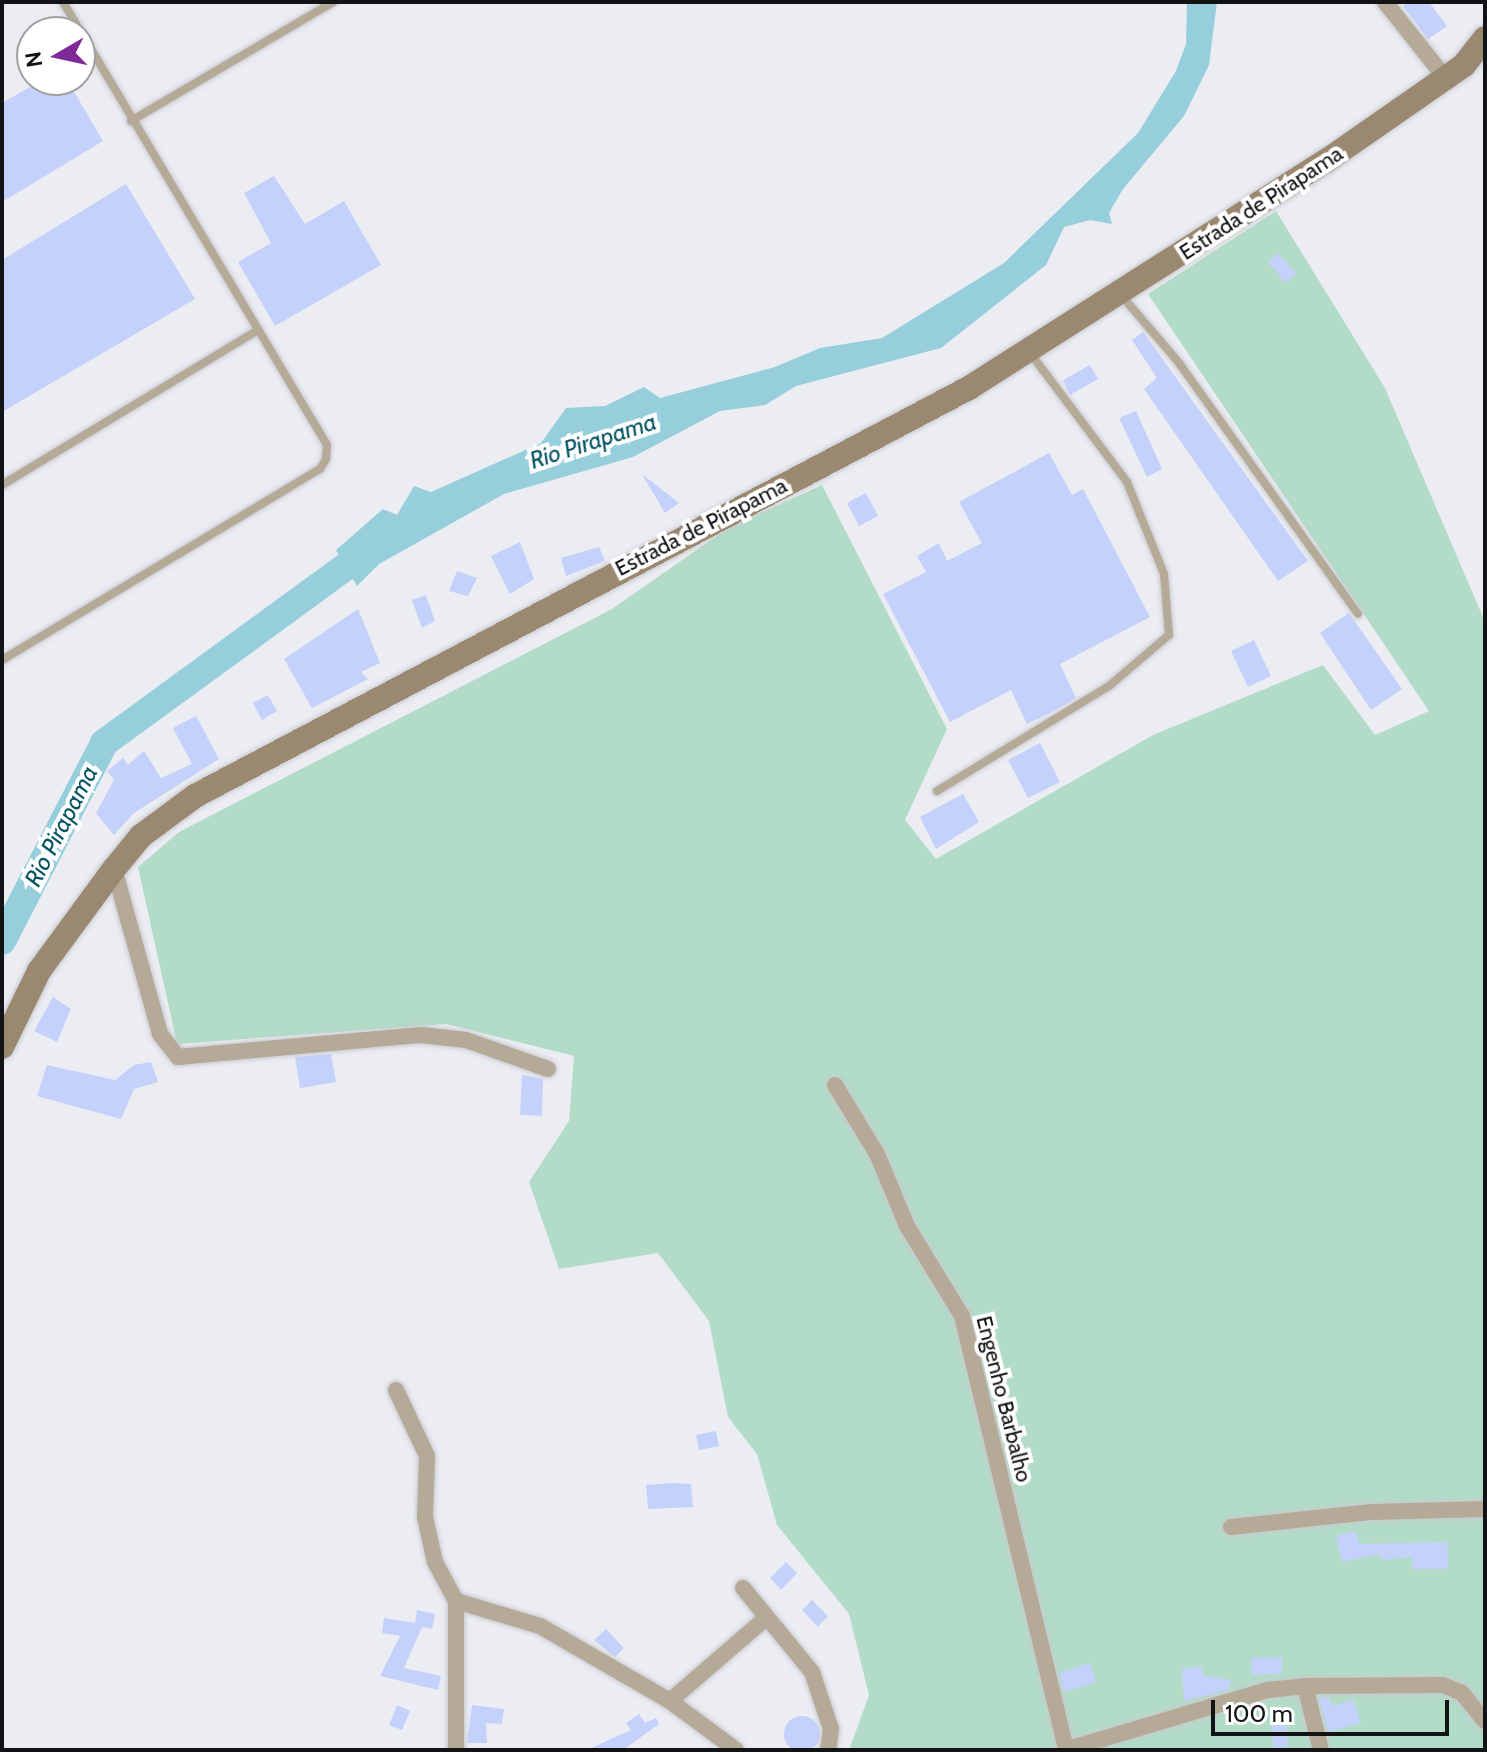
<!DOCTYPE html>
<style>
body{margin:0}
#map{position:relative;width:1487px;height:1752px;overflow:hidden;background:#ebedf3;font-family:Cabin,sans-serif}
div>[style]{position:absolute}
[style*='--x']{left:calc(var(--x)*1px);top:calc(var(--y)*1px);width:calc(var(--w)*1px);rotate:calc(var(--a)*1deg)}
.green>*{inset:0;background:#b2dcc7}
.water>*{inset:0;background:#97cedc}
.river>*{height:28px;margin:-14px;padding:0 14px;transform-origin:14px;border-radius:14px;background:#97cedc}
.building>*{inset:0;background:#c4d1fb}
.round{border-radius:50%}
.roads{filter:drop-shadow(0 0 2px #c8cacf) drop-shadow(0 0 2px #c8cacf)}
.lane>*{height:8px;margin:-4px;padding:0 4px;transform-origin:4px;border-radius:4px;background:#b5a998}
.street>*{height:16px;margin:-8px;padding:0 8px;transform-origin:8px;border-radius:8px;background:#b5a998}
.secondary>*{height:24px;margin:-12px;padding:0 12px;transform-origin:12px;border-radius:12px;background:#9a8870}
span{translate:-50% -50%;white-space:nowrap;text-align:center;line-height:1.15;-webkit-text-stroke:8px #fff;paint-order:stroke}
.street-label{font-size:22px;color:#121315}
.water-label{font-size:24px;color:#035463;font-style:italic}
.frame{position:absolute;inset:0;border:4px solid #121315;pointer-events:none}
.north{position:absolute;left:16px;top:16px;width:80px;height:80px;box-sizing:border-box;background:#fff;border:2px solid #a0a1a1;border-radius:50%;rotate:261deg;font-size:22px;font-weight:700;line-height:32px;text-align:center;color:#121315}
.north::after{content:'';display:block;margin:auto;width:28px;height:36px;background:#7f2998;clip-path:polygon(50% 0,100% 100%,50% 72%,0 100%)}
.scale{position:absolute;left:1211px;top:1700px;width:238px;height:36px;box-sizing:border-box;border:4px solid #121315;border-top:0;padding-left:10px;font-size:24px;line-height:28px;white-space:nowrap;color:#121315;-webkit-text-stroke:6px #fff;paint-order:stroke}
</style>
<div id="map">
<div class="green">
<i style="clip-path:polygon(1276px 211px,1385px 388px,1485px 622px,1485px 1750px,849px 1750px,869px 1695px,849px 1614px,777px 1525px,757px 1454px,728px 1417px,709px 1321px,658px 1253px,559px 1269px,529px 1182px,569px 1121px,574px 1056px,446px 1024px,177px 1044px,138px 867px,179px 832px,612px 609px,728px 528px,822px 485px,947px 729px,905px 820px,936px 859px,1153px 735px,1323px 665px,1375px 735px,1429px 711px,1148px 294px)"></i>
</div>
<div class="water">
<i style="clip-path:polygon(1187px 2px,1217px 2px,1209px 65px,1184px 116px,1123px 189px,1109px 213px,1112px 224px,1090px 220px,1064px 227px,1046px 265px,941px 348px,796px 386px,765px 405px,720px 411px,633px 457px,504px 494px,379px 564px,357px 586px,336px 550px,383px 509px,397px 515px,414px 486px,431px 492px,541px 443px,566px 408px,605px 406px,644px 387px,660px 398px,775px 367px,820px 348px,882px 338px,1004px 263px,1138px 133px,1176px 71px,1186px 44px)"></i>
</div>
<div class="river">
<i style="--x:2;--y:941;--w:223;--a:-62.7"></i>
<i style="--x:104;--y:743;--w:336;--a:-36.1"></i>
</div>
<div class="building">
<i style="clip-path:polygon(1408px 2px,1429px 2px,1447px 26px,1428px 39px,1403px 6px)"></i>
<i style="clip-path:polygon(42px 80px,67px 80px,103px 141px,2px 202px,2px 103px)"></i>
<i style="clip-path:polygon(274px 176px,305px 224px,344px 201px,381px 265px,275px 326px,238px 262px,271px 243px,244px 193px)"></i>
<i style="clip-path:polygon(126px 184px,195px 299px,2px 412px,2px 260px)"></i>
<i style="clip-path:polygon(1278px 253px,1296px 273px,1286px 283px,1268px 262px)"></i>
<i style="clip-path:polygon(1143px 332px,1308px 561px,1278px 581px,1144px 389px,1157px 378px,1132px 340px)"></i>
<i style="clip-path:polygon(1090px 365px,1098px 379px,1070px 395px,1063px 380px)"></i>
<i style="clip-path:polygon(1136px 411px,1162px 469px,1147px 477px,1119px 418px)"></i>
<i style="clip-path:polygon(1049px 453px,1072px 495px,1083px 489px,1150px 617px,1060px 664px,1076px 698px,1054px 711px,1027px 724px,1011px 690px,950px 722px,883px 594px,926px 572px,917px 556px,939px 543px,947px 561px,982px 543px,959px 502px)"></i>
<i style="clip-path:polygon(642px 474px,679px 503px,665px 513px)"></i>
<i style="clip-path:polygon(866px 493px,878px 516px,859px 526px,847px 503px)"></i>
<i style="clip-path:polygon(520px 542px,534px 579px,510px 594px,491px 556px)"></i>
<i style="clip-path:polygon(599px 547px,605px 561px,566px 576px,561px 558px)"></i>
<i style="clip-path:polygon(457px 571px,477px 578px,468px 596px,449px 591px)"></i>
<i style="clip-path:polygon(426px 595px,435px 621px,422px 628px,412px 600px)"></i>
<i style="clip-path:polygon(358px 609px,380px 663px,361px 672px,368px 679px,312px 708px,284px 659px)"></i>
<i style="clip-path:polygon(1349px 613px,1402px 689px,1371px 710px,1320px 633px)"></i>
<i style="clip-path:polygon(1254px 640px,1271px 676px,1248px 687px,1231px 651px)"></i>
<i style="clip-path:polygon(268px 695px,277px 711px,262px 720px,253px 703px)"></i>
<i style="clip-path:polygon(196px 716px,219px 759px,134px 813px,114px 835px,96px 813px,114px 780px,107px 771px,123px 758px,128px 765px,144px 751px,161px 778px,192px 764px,173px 728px)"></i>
<i style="clip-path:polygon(1040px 743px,1060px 782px,1028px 798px,1008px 760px)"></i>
<i style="clip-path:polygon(963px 794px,979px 822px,936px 849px,920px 817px)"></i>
<i style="clip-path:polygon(53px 997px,71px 1009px,57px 1042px,34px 1031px)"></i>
<i style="clip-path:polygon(331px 1054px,336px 1082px,300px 1088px,295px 1057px)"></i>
<i style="clip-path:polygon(151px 1062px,158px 1082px,134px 1089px,121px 1119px,37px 1096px,47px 1065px,115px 1080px,134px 1065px)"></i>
<i style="clip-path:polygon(522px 1075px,543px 1079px,542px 1116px,520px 1115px)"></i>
<i style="clip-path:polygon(716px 1431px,719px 1446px,699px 1450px,696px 1435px)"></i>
<i style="clip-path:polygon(672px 1483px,691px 1484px,693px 1507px,648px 1509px,646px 1485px)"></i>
<i style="clip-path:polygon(1356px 1531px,1359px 1544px,1447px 1542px,1448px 1569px,1412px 1569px,1412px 1557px,1381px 1560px,1380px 1554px,1342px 1562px,1336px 1536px)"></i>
<i style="clip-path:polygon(786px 1562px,797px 1573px,781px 1590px,770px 1578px)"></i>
<i style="clip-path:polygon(812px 1600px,828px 1616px,818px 1627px,802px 1610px)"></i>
<i style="clip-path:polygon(417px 1610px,435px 1614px,432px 1629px,422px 1627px,404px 1668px,441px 1676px,438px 1690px,380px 1676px,400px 1636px,382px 1633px,384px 1618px,415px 1623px)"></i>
<i style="clip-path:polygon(606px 1629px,624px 1648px,615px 1657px,594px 1640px)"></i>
<i style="clip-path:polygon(1282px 1657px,1282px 1674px,1252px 1675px,1251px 1658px)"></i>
<i style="clip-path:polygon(1090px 1663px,1096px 1682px,1064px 1692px,1059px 1673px)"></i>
<i style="clip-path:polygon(1202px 1667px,1203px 1675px,1231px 1680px,1229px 1690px,1184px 1701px,1182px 1668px)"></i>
<i style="clip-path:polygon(1329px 1697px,1331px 1706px,1354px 1700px,1361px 1723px,1328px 1732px,1319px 1698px)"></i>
<i style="clip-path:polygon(397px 1705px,410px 1711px,402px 1730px,389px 1725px)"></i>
<i style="clip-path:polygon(472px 1705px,504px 1709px,502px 1724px,486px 1723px,487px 1743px,467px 1743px)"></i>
<i style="clip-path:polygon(639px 1714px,645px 1723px,656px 1718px,659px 1724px,623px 1750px,587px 1750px,631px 1730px,626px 1723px)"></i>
<i class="round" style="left:784px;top:1716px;width:36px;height:36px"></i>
<i style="clip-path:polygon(1286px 1719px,1288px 1747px,1273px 1748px,1271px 1720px)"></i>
</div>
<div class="roads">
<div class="lane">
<i style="--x:131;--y:121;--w:234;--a:-30.5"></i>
<i style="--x:1121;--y:295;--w:89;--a:49.5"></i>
<i style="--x:1179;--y:363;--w:308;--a:54.5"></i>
<i style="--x:2;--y:485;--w:299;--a:-31.2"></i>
<i style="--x:2;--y:660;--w:371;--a:-31"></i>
<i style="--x:320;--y:469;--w:12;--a:-59"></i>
<i style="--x:326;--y:459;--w:14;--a:-86"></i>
<i style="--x:327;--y:445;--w:516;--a:-120.79"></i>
<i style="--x:937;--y:791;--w:202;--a:-31.4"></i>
<i style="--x:1109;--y:686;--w:79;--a:-40.4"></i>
<i style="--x:1169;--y:635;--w:61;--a:-94.7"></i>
<i style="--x:1164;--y:574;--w:99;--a:-111.9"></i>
<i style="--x:1127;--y:482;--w:161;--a:-126.9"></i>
</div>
<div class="street">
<i style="--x:1385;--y:2;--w:98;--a:51.6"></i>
<i style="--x:114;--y:869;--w:171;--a:74.4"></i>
<i style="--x:160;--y:1034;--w:29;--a:52"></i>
<i style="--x:178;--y:1057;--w:244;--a:-5.2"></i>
<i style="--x:421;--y:1035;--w:45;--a:6.3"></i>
<i style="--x:466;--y:1040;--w:87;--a:19.5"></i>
<i style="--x:835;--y:1085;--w:81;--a:58.7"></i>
<i style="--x:877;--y:1154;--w:78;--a:67.4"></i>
<i style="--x:907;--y:1226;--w:105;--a:58.6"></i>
<i style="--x:962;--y:1316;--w:445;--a:76.5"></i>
<i style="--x:396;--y:1390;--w:73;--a:64.8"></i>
<i style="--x:427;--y:1456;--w:61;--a:91.9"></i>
<i style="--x:425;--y:1517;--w:46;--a:77.5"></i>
<i style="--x:435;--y:1562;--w:44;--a:61.7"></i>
<i style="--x:456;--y:1601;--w:149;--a:90"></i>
<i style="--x:1231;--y:1527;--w:142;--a:-6.1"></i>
<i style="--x:1372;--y:1512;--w:113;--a:-1.5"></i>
<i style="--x:743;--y:1588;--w:109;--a:50.6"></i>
<i style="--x:812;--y:1672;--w:60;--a:71.6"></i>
<i style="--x:831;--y:1729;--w:21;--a:98"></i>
<i style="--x:456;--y:1601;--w:88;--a:16.6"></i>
<i style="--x:540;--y:1626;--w:150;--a:30"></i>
<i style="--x:670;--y:1701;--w:82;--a:36.6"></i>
<i style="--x:1305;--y:1686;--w:66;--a:76"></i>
<i style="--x:670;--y:1701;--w:128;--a:-40.9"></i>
<i style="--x:1065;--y:1750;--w:212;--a:-16.5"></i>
<i style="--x:1268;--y:1690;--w:37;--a:-6"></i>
<i style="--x:1305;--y:1686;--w:138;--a:-0.4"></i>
<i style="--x:1443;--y:1685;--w:21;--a:23"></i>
<i style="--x:1462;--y:1693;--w:36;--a:51"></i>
</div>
<div class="secondary">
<i style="--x:2;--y:1047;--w:85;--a:-64"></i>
<i style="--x:39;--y:971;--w:127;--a:-53.7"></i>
<i style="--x:114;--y:869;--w:43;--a:-50.7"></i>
<i style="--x:141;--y:836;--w:67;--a:-36.5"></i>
<i style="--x:195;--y:796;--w:875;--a:-27.8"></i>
<i style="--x:969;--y:388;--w:423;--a:-32.5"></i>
<i style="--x:1326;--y:161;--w:168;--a:-34.8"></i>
<i style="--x:1464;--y:65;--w:34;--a:-52"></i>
</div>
</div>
<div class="street-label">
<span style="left:1261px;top:203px;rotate:-33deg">Estrada de Pirapama</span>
<span style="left:701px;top:527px;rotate:-27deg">Estrada de Pirapama</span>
<span style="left:1004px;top:1399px;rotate:76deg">Engenho Barbalho</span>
</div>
<div class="water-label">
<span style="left:593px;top:441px;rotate:-18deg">Rio Pirapama</span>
<span style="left:61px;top:826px;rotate:-63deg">Rio Pirapama</span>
</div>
<div class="frame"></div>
<div class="north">N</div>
<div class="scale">100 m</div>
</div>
